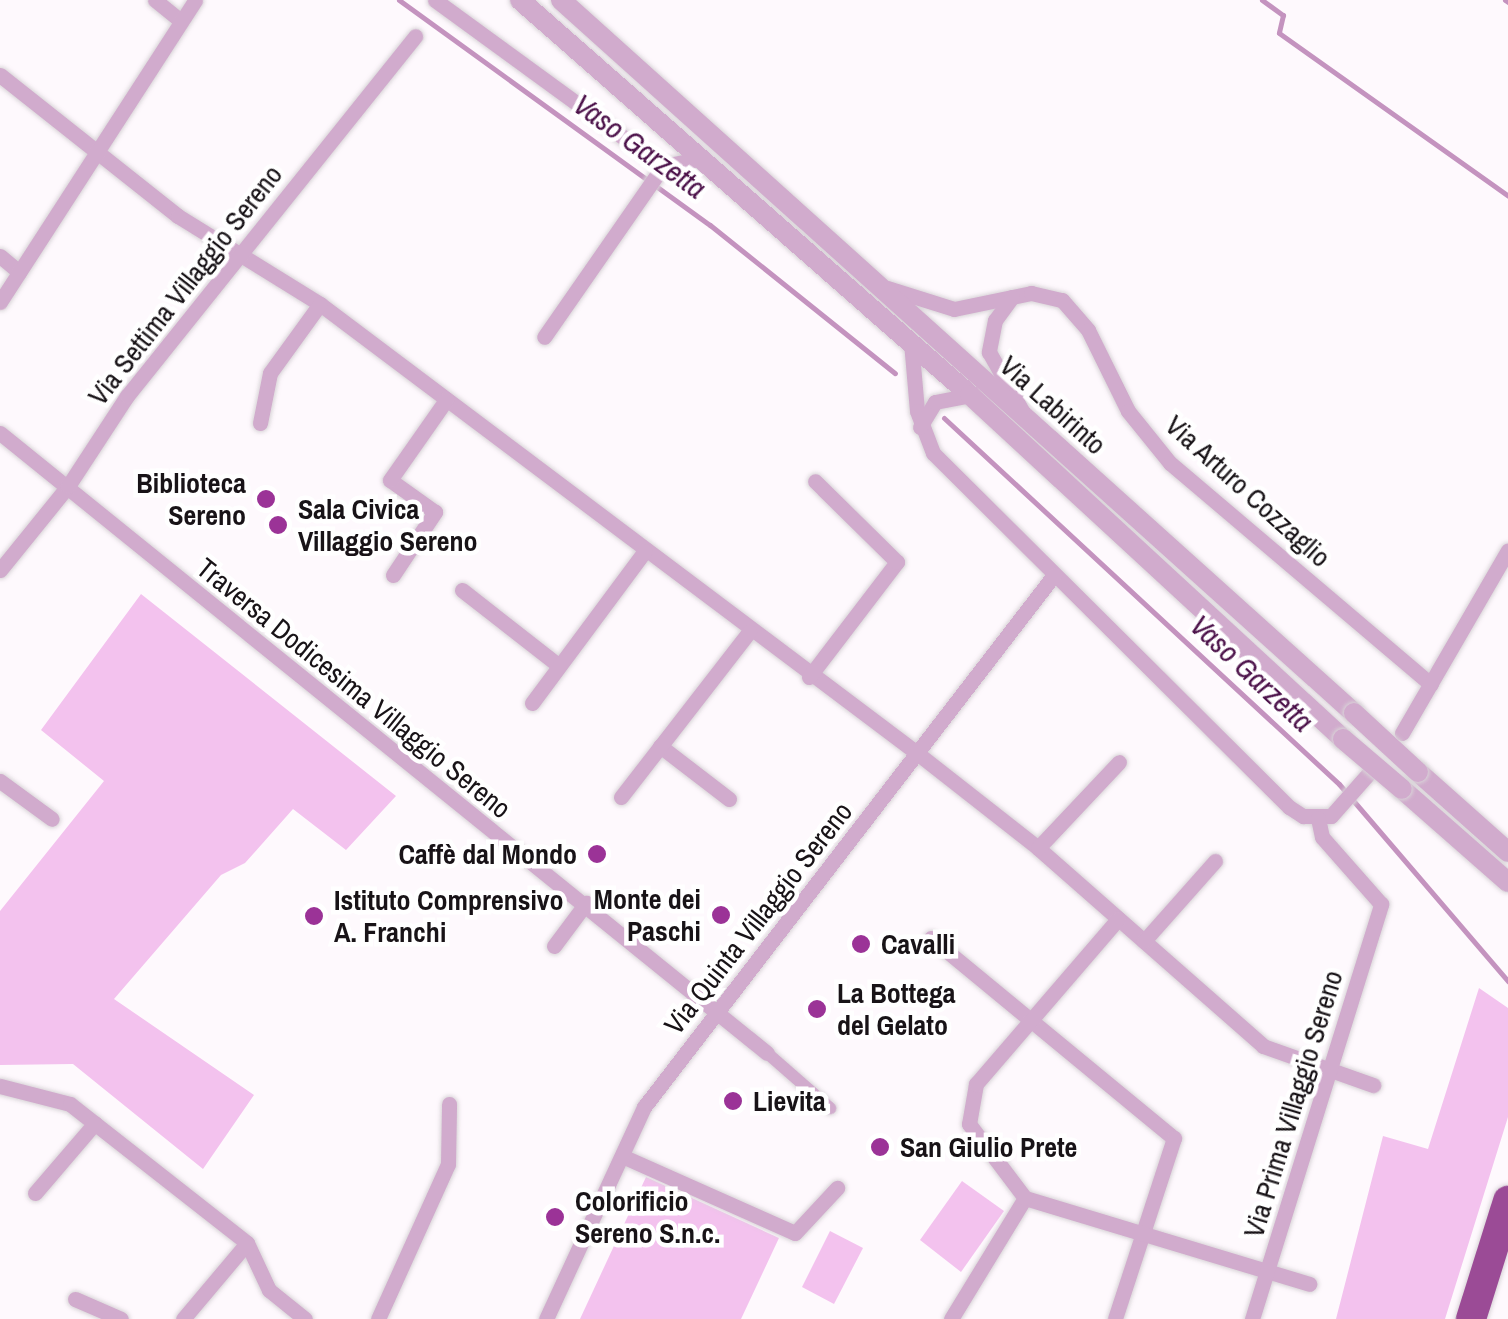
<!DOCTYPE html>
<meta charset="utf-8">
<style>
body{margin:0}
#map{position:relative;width:1508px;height:1319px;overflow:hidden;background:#fef9fd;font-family:"Archivo Narrow",sans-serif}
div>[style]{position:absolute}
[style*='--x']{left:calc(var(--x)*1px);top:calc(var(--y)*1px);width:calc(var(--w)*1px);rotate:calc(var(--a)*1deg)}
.green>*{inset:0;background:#f3c2ee}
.stream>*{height:5px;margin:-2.5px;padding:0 2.5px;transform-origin:2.5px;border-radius:2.5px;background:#c493bf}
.roads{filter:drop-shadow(0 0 2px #d9d4d8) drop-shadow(0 0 2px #d9d4d8)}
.pedestrian>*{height:12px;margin:-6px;padding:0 6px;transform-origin:6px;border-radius:6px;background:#d1abcd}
.minor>*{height:15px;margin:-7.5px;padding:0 7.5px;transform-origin:7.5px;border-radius:7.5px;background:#d1abcd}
.tertiary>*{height:20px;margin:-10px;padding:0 10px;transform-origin:10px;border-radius:10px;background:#d1abcd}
.motorway>*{height:30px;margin:-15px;padding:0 15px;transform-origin:15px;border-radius:15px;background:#9b4b96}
.bridges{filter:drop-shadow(0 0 2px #d9d4d8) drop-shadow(0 0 2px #d9d4d8)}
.tertiary-bridge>*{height:20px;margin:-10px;padding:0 10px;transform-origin:10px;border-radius:10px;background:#d1abcd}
.dots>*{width:28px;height:28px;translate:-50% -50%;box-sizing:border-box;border:5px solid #fff;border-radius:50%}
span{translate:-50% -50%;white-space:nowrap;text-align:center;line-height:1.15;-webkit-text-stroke:9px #fff;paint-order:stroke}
.street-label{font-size:28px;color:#181317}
.poi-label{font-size:28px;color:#181317;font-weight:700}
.right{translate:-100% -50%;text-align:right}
.left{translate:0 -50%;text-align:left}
.water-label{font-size:30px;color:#4c124a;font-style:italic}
</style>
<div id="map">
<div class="green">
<i style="clip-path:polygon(141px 594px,396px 796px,346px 850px,293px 809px,245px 863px,221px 875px,114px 999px,254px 1095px,203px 1169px,73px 1064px,0 1065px,0 911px,104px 781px,41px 730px)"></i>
<i style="clip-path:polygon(1479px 988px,1508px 1008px,1508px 1117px,1445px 1319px,1336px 1319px,1383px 1136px,1428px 1149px)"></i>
<i style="clip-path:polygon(646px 1177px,779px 1238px,741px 1319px,580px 1319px)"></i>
<i style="clip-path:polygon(962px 1181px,1004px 1211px,961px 1272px,920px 1240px)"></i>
<i style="clip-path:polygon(830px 1231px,863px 1248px,834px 1304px,802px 1287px)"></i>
</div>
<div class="stream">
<i style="--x:399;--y:0;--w:384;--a:35.9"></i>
<i style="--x:710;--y:225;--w:237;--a:38.7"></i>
<i style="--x:1262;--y:0;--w:26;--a:36"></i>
<i style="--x:1283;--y:15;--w:18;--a:103"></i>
<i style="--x:1279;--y:33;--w:281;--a:35.4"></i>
<i style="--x:1505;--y:0;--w:4;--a:34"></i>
<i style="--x:944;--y:418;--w:538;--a:42.82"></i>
<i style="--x:1339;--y:784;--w:260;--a:49.4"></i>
</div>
<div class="roads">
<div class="pedestrian">
<i style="--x:767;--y:1053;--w:84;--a:41.1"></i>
</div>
<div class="minor">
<i style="--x:155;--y:0;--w:33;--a:39"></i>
<i style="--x:435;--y:0;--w:282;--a:36.1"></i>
<i style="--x:663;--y:166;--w:208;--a:124.8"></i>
<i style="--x:0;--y:75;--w:227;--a:38.4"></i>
<i style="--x:178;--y:216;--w:167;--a:31.8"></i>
<i style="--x:320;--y:304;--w:747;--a:36.95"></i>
<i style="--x:917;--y:753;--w:154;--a:38.1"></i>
<i style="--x:1038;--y:848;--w:300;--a:41.3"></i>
<i style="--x:1263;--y:1046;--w:117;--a:19.5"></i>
<i style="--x:663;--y:166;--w:37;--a:-11"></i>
<i style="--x:0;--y:256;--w:25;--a:40"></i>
<i style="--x:887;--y:288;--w:70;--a:17.4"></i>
<i style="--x:954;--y:309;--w:79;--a:-11.7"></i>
<i style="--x:1031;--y:293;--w:32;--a:13"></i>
<i style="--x:1062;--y:300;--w:40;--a:49"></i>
<i style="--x:1088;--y:330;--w:90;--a:63.7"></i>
<i style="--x:1128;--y:411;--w:67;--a:51.1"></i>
<i style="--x:1170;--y:463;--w:342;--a:40.3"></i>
<i style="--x:1012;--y:297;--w:29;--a:126"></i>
<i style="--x:995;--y:320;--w:33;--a:101"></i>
<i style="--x:989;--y:352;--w:73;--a:60.6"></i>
<i style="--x:0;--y:302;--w:359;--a:-57.1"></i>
<i style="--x:911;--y:342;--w:69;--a:85"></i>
<i style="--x:917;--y:411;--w:45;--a:69.1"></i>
<i style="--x:933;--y:453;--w:502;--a:44.84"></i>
<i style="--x:1289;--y:807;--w:17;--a:33"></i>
<i style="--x:1303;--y:816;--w:28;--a:0"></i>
<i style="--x:1331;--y:816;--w:57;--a:-48.5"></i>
<i style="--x:260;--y:423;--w:51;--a:-78.7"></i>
<i style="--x:270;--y:373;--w:85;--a:-54.1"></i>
<i style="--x:920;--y:427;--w:29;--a:-59"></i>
<i style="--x:935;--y:402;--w:36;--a:-11"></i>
<i style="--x:0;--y:433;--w:986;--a:38.95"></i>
<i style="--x:0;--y:570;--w:108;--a:-51"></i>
<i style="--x:68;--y:486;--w:108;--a:-56.8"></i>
<i style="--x:127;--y:396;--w:461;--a:-51.3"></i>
<i style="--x:393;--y:575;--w:76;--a:-56.3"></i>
<i style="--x:435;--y:512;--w:55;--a:-144.6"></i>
<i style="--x:390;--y:480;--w:98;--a:-55"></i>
<i style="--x:462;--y:590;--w:122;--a:38"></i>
<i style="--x:809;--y:677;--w:145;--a:-52.6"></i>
<i style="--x:897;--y:562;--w:115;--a:-135.4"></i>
<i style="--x:532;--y:703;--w:189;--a:-53.4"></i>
<i style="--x:1402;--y:733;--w:211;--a:-59.9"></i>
<i style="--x:660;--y:746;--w:87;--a:37.5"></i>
<i style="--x:0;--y:781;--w:64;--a:36.2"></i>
<i style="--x:621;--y:797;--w:209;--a:-52.2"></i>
<i style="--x:1038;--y:848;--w:118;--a:-46.7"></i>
<i style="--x:931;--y:938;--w:315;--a:39.5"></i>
<i style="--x:1174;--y:1138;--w:190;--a:108.1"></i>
<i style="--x:1144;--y:941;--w:107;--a:-48.4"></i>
<i style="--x:554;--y:946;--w:54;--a:-53.3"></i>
<i style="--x:0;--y:1086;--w:72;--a:14.4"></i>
<i style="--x:70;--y:1104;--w:225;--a:38.1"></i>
<i style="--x:247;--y:1243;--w:52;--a:64.9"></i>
<i style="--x:269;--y:1290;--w:46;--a:38.9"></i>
<i style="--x:622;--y:1156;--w:189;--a:24"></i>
<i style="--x:795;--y:1233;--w:62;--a:-47"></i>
<i style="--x:35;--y:1193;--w:92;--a:-49.4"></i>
<i style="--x:1025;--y:1198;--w:297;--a:16.8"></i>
<i style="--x:75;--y:1299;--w:50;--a:23.5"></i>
<i style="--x:183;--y:1319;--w:99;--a:-49.9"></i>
<i style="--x:378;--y:1319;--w:170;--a:-65.7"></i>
<i style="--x:448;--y:1164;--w:60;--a:-89"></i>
<i style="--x:546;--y:1319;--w:234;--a:-65.2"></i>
<i style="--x:644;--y:1107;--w:672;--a:-52.38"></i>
<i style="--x:951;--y:1319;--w:142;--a:-58.6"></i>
<i style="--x:1025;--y:1198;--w:93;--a:-127.1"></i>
<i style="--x:969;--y:1124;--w:41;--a:-80.1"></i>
<i style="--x:976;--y:1084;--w:218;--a:-49.3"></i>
<i style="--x:1252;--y:1319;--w:435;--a:-72.7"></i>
<i style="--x:1381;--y:904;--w:89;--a:-131.4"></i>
<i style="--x:1322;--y:837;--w:19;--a:-102"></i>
</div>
<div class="tertiary">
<i style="--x:520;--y:0;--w:599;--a:41.28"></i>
<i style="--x:970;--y:395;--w:507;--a:42.68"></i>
<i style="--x:561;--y:0;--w:1066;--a:41.96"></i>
<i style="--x:1418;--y:772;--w:120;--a:41.6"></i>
<i style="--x:1402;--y:789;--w:141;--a:41.3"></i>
</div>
<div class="motorway">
<i style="--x:1471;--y:1319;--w:124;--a:-72.6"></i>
</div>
</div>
<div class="bridges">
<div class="tertiary-bridge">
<i style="--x:1354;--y:713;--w:87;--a:42.7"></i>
<i style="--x:1343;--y:739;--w:77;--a:40.3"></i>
</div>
</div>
<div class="dots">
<i style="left:266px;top:499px;background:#9b3397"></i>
<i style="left:278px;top:525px;background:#9b3397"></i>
<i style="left:597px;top:854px;background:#9b3397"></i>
<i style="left:721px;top:915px;background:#9b3397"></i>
<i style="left:314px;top:916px;background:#9b3397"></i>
<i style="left:861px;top:944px;background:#9b3397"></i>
<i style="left:817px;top:1009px;background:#9b3397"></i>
<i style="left:733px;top:1101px;background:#9b3397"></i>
<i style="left:880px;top:1147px;background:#9b3397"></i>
<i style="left:555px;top:1217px;background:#9b3397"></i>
</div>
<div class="street-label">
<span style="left:185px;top:285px;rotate:-52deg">Via Settima Villaggio Sereno</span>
<span style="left:1053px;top:405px;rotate:42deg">Via Labirinto</span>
<span style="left:1248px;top:491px;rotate:42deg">Via Arturo Cozzaglio</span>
<span style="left:354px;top:688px;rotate:39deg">Traversa Dodicesima Villaggio Sereno</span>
<span style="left:758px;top:918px;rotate:-52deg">Via Quinta Villaggio Sereno</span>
<span style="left:1293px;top:1104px;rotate:-73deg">Via Prima Villaggio Sereno</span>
</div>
<div class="poi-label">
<span class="right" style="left:246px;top:499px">Biblioteca<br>Sereno</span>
<span class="left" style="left:298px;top:525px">Sala Civica<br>Villaggio Sereno</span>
<span class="right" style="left:577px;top:854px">Caffè dal Mondo</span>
<span class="right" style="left:701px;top:915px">Monte dei<br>Paschi</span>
<span class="left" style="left:334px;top:916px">Istituto Comprensivo<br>A. Franchi</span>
<span class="left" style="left:881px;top:944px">Cavalli</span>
<span class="left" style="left:837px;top:1009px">La Bottega<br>del Gelato</span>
<span class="left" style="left:753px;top:1101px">Lievita</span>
<span class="left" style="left:900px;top:1147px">San Giulio Prete</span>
<span class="left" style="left:575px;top:1217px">Colorificio<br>Sereno S.n.c.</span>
</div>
<div class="water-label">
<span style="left:640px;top:146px;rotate:36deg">Vaso Garzetta</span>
<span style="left:1252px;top:673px;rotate:43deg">Vaso Garzetta</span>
</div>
</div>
